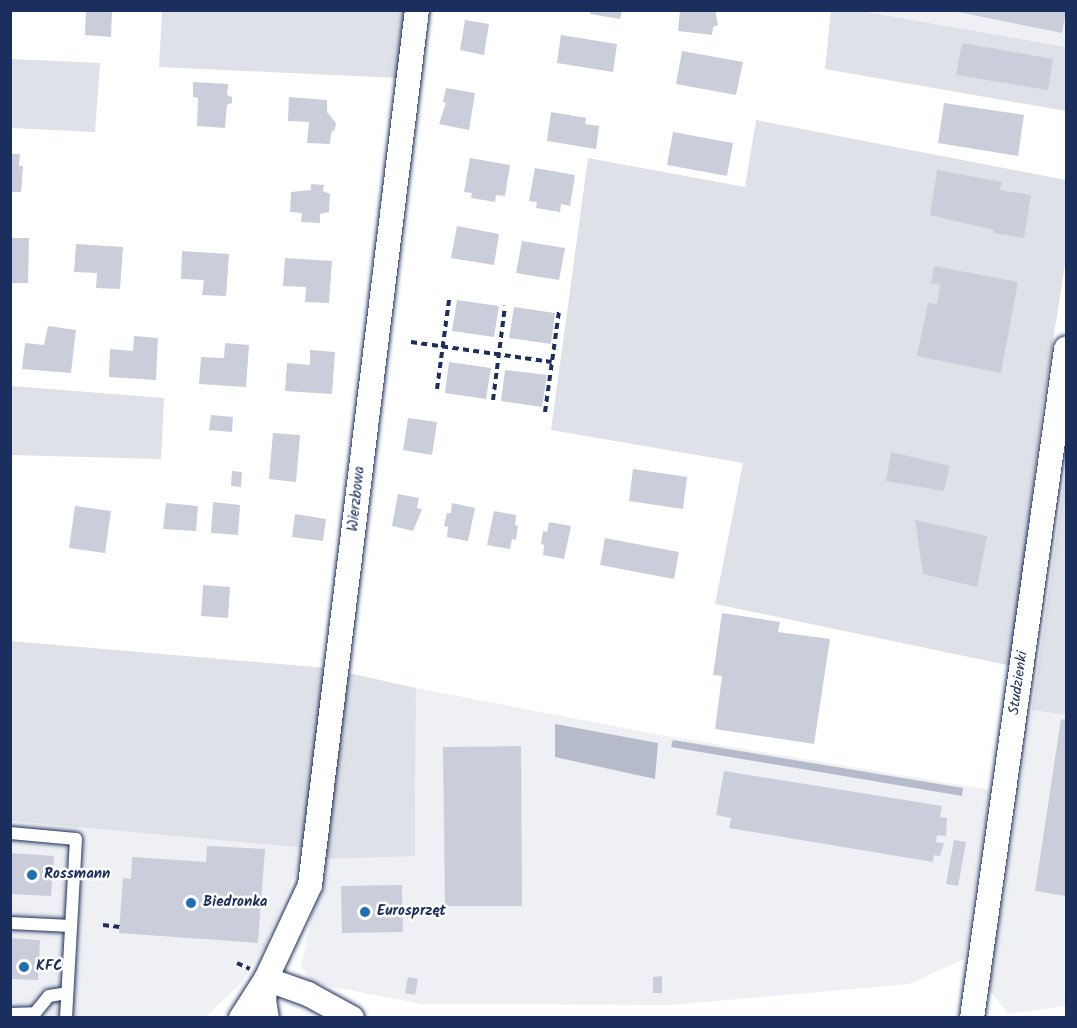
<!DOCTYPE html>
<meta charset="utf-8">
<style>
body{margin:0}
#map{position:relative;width:1077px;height:1028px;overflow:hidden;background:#fff;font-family:Kalam,sans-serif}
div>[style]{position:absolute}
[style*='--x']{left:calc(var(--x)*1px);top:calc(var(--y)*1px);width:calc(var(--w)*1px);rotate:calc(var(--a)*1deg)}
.built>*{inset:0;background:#eff0f4}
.green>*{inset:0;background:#dee1e7}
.water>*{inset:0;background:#b5bbca}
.building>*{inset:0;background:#caceda}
.path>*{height:4px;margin-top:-2px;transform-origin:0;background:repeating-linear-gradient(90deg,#1b2f5e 0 6px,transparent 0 10.5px)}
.roads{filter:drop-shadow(0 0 2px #1b2f5e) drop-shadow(0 0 2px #1b2f5e)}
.service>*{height:12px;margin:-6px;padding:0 6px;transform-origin:6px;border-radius:6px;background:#fff}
.minor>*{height:24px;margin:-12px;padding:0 12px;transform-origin:12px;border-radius:12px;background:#fff}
.dots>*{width:16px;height:16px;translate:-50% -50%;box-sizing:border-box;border:3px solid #fff;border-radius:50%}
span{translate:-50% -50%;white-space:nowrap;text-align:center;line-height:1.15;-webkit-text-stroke:5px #fff;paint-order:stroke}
.street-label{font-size:15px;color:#1b2f5e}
.poi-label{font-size:15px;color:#1b2f5e;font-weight:700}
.left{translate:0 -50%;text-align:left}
.frame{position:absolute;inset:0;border:12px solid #1b2f5e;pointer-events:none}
</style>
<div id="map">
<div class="built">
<i style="clip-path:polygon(861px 11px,1066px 11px,1066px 47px)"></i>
<i style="clip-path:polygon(416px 688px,666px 736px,990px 790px,964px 959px,909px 984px,672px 1005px,422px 1004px,312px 983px,301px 966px,324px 859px,415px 855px)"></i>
<i style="clip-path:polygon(1032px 710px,1066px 715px,1066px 1006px,1008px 1014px,989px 989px)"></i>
<i style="clip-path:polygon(10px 821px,306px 848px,265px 945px,242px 982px,206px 1017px,11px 1017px)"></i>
</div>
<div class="green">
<i style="clip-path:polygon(162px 11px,408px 11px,399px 78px,159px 67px)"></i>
<i style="clip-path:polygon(831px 11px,861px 11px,1066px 47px,1066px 111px,825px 69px)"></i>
<i style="clip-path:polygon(10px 59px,100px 63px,95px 132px,11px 128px)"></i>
<i style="clip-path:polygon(756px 120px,1066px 180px,1066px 258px,1042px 410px,1012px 666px,715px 604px,743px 463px,551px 430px,588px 158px,745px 187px)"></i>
<i style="clip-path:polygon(11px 386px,164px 398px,161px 459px,11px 455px)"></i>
<i style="clip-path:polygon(1066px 467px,1066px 715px,1032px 710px)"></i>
<i style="clip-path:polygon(10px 641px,327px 668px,306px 848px,11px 821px)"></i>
<i style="clip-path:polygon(344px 672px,416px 688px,415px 856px,324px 859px)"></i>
</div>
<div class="water">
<i style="clip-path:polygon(555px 724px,658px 743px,655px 779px,555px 757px)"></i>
<i style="clip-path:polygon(673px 740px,963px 788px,962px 796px,671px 747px)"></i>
</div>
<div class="building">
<i style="clip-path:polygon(86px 10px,112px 10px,111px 37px,85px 35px)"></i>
<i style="clip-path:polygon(591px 10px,622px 10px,620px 19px,590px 14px)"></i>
<i style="clip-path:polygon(680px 10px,715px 10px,718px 25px,713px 27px,712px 35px,678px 31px)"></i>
<i style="clip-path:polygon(948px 10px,1066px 10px,1066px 11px,1062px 33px)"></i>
<i style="clip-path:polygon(465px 20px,489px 24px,484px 55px,460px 50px)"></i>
<i style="clip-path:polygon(561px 35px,617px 44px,613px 72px,557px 63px)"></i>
<i style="clip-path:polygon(962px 43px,1053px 59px,1048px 90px,956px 75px)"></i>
<i style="clip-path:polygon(682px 51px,743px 62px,736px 95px,676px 84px)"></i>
<i style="clip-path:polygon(193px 82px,228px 84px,227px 95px,232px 97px,232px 103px,227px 105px,225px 128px,197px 126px,198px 98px,193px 97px)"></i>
<i style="clip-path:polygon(446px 88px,475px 93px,469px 130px,439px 124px,446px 103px,443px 102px)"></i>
<i style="clip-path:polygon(289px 97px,327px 100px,327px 112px,336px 123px,335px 129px,331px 133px,330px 144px,307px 143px,309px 122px,288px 121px)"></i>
<i style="clip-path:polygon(944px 103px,1024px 115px,1018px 156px,938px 143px)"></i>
<i style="clip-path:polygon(551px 112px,586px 118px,585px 124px,599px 126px,596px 149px,547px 141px)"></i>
<i style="clip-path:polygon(673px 132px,733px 143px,727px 176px,667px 165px)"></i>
<i style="clip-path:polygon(10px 154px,20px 154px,19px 166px,23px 166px,21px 192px,10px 192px)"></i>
<i style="clip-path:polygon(470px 158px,510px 165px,505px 196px,496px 195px,495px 202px,471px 198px,472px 193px,464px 192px)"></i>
<i style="clip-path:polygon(535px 168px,575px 175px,570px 206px,561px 204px,560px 212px,536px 208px,537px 202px,529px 201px)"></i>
<i style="clip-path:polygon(937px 170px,1002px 182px,1000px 190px,1031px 195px,1024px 238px,993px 233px,994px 230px,930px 215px)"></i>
<i style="clip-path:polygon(311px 184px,324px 185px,323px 191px,330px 194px,329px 212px,320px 214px,320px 223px,301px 222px,302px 213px,290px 212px,291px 192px,311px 190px)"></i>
<i style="clip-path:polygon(457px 226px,499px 234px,494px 265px,451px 258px)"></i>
<i style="clip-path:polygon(10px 238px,29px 238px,28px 283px,10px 283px)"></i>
<i style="clip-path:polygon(522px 241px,565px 248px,559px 280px,516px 273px)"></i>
<i style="clip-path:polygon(76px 244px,123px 247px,120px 289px,96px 288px,97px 273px,74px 272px)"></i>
<i style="clip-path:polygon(182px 251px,229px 254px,226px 296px,202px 295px,204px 280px,181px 279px)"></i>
<i style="clip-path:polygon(285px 258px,332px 261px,329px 303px,305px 302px,306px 287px,283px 286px)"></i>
<i style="clip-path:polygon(934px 266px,1018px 282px,1001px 373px,917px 356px,928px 303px,937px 304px,940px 285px,931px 283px)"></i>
<i style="clip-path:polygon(457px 300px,499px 306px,494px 337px,452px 331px)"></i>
<i style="clip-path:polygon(514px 307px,555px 313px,551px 344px,509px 338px)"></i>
<i style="clip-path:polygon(48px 326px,76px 330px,71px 373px,22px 369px,25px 343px,44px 345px)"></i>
<i style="clip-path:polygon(134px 336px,158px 338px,156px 380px,109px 377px,110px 349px,133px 351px)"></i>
<i style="clip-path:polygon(225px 343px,249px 345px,246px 387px,199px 384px,201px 357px,224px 358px)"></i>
<i style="clip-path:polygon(310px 350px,335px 352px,332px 394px,285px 391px,287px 363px,310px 365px)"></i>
<i style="clip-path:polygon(449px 362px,491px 368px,486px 399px,445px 393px)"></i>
<i style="clip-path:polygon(505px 370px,547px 375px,542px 407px,501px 401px)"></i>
<i style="clip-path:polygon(211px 415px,233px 417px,232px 432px,209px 430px)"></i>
<i style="clip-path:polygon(408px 418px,437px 422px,432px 455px,403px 450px)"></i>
<i style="clip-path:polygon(273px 433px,300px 435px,296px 482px,269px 479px)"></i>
<i style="clip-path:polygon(891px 452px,950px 466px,944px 491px,886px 481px)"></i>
<i style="clip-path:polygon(633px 469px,687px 477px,683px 509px,629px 501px)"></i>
<i style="clip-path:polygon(232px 471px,242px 472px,241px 487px,231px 486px)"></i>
<i style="clip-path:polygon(398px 494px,419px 498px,417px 508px,422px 509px,413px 531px,392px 526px)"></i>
<i style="clip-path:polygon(213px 502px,240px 505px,238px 535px,211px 533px)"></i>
<i style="clip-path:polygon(166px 503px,198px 506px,196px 531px,163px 529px)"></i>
<i style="clip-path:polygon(452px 503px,475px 508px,468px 541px,447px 537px,448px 527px,444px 526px,447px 513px,451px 513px)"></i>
<i style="clip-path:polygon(75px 506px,111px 511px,105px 553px,69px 548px)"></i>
<i style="clip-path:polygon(494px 511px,516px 515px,515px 525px,518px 526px,516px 540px,512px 539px,510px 549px,487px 545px)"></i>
<i style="clip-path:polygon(295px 514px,326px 519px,323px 541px,292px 537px)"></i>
<i style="clip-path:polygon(915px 520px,987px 536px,977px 587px,923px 574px)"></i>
<i style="clip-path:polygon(549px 522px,571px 526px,564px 559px,543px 555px,544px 545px,541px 544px,543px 531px,547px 532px)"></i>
<i style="clip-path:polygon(605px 538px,679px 552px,674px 579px,600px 565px)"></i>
<i style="clip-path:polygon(203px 585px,230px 587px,228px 618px,201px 616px)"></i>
<i style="clip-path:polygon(722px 613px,780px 622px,778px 632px,830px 639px,814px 744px,715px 729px,722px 676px,713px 675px)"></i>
<i style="clip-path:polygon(1061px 719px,1066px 720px,1066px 896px,1035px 891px)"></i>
<i style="clip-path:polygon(521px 746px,522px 906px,445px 906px,443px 747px)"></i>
<i style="clip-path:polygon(724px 771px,942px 806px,940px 817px,947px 818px,946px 836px,937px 835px,936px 842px,944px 843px,940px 856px,934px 855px,933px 862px,729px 828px,731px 818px,716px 815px)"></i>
<i style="clip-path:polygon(954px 840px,966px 842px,958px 886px,946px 884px)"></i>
<i style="clip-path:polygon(207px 846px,265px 849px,258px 943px,119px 933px,123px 878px,131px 879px,132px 857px,206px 862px)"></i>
<i style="clip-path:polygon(10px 853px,54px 856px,51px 896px,10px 894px)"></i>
<i style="clip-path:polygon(402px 885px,403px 932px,342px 933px,341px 886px)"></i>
<i style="clip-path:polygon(10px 938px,40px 940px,38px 980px,10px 979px)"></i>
<i style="clip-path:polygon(662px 976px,662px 993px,653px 993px,653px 977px)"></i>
<i style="clip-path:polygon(408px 977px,418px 979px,415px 995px,405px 993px)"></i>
</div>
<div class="path">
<i style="--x:411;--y:342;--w:142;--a:8.1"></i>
<i style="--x:437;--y:389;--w:90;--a:-82.3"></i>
<i style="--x:493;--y:400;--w:95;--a:-82.7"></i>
<i style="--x:545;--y:412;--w:102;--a:-82.1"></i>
<i style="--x:103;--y:925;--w:17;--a:7"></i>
<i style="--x:237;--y:963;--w:14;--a:25"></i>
</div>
<div class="roads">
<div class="service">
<i style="--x:10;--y:833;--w:66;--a:5.2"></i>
<i style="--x:76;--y:839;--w:179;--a:93.2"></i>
<i style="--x:10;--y:923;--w:61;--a:2.8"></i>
<i style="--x:10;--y:1014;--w:25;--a:-2"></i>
<i style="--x:35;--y:1013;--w:22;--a:-51"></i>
<i style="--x:49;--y:996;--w:18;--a:-9"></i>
</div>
<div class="minor">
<i style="--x:266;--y:979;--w:45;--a:19.7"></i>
<i style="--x:308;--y:994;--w:50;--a:28.6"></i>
<i style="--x:266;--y:979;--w:21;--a:95"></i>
<i style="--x:264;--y:1000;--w:18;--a:81"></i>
<i style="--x:241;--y:1018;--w:46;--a:-57.3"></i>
<i style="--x:266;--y:979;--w:104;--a:-64.9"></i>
<i style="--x:310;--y:885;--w:882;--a:-83.03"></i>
<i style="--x:972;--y:1018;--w:676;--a:-82"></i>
</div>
</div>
<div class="dots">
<i style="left:32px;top:875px;background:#1f6fb2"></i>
<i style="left:191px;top:903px;background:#1f6fb2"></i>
<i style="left:365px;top:912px;background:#1f6fb2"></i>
<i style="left:24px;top:967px;background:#1f6fb2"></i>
</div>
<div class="street-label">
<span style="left:357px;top:499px;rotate:-84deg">Wierzbowa</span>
<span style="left:1019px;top:683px;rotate:-82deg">Studzienki</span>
</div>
<div class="poi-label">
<span class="left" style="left:44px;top:875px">Rossmann</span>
<span class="left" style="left:203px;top:903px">Biedronka</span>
<span class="left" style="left:377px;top:912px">Eurosprzęt</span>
<span class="left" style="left:36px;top:967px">KFC</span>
</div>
<div class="frame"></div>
</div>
